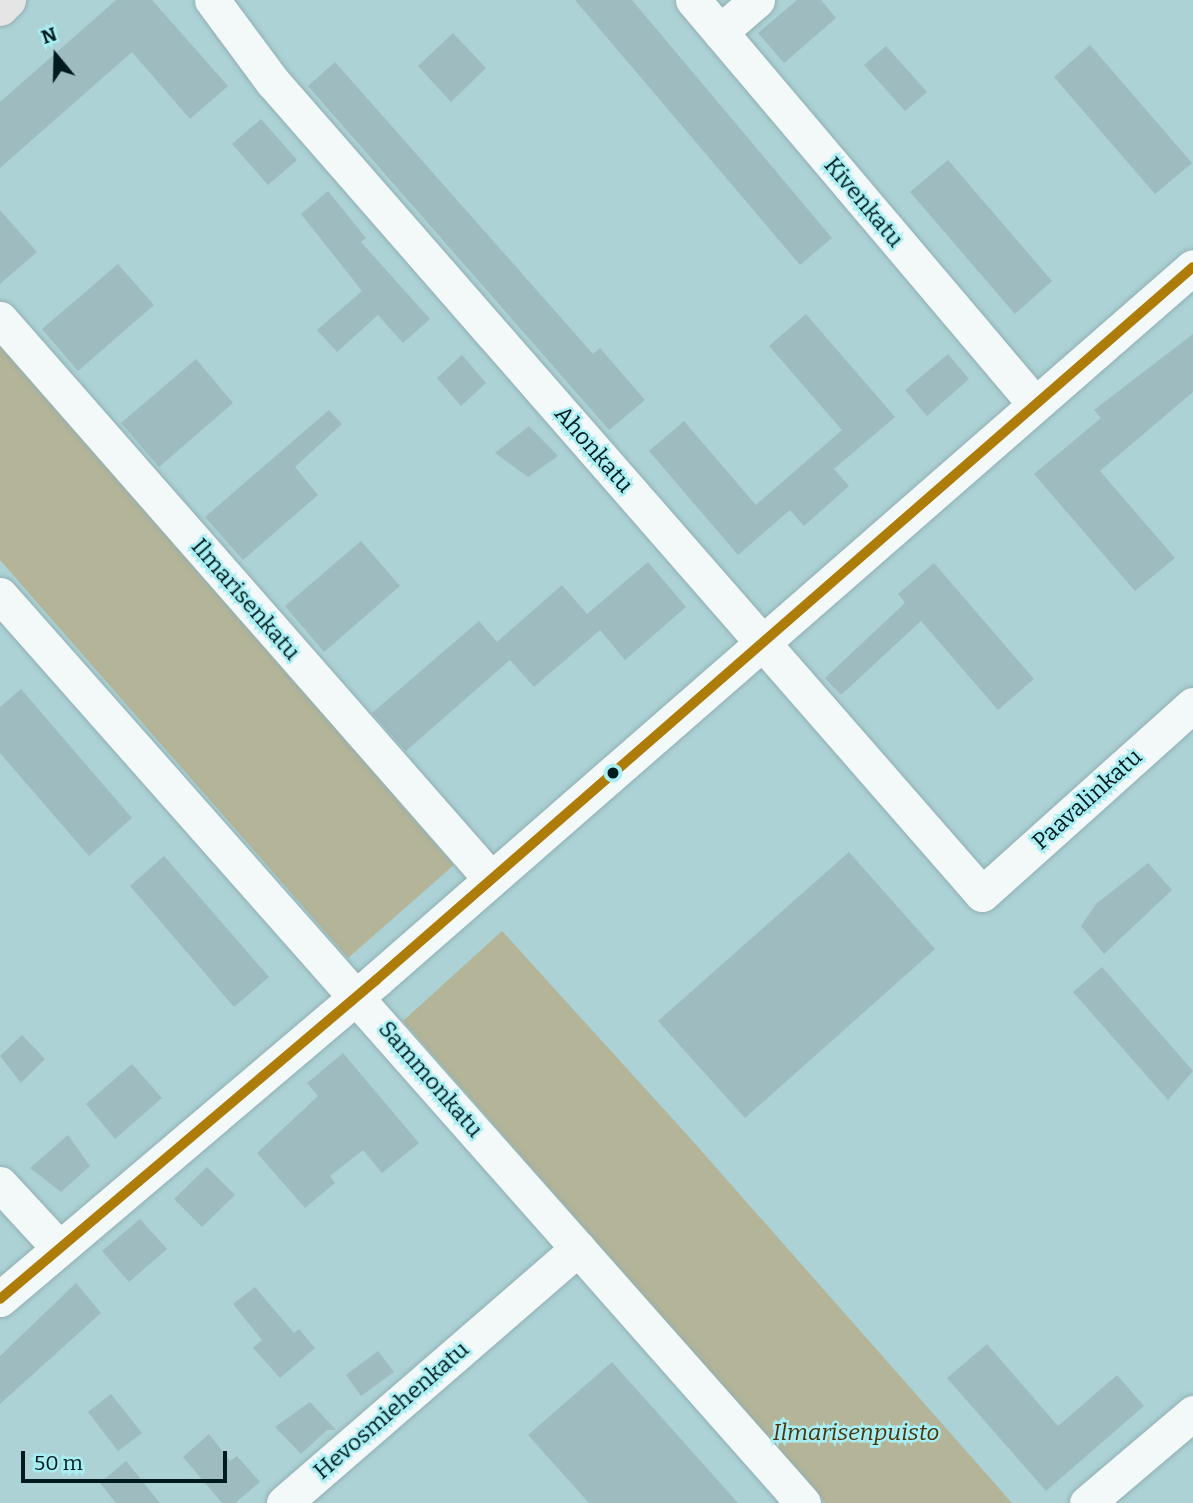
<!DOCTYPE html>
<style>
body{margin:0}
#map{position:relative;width:1193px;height:1503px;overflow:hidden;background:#acd2d5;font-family:Bitter,serif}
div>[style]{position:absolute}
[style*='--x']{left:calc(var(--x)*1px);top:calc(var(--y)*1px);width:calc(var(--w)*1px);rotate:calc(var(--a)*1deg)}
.green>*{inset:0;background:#b3b498}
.building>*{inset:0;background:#9ebbc0}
.roads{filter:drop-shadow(0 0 2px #91afb2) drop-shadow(0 0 2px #91afb2)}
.minor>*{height:35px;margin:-17.5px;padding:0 17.5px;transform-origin:17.5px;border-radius:17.5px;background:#f3f8f9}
.major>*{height:38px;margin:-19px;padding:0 19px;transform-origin:19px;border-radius:19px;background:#e5e5e5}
.bus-1>*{height:10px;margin:-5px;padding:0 5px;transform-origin:5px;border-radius:5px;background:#ad7c09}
.dots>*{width:19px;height:19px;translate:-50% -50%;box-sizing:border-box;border:4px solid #a8eef3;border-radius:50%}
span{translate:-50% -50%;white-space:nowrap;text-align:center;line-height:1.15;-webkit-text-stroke:5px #a8eef3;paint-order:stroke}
.street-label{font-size:23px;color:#001b1e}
.park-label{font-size:23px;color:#48350c;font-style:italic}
.north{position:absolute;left:21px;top:21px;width:70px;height:70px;-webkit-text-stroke:5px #a8eef3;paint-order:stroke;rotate:341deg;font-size:19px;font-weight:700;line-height:28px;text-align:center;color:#001b1e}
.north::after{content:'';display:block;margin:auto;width:24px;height:32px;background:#001b1e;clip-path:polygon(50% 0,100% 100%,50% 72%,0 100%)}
.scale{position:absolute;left:21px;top:1451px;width:206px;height:32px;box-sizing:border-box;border:4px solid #001b1e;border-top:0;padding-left:9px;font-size:21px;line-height:24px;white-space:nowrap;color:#001b1e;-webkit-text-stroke:5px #a8eef3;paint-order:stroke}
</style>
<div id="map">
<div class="green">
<i style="clip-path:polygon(0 342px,454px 865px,348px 958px,0 560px)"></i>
<i style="clip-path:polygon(502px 931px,690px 1138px,1012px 1503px,825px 1503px,403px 1021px)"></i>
</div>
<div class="building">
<i style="clip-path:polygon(116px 0,152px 0,228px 86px,190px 119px,132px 52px,0 168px,0 102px)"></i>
<i style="clip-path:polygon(575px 0,632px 0,832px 238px,800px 265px)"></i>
<i style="clip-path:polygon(797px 0,821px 0,836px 18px,784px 63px,758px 33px)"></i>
<i style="clip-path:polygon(453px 33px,486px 68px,451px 102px,418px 66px)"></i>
<i style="clip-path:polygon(1090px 45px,1192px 163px,1155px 194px,1054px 77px)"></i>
<i style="clip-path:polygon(886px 46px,927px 92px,905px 111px,864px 65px)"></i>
<i style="clip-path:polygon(335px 62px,593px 354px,600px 348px,645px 400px,609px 430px,308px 86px)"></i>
<i style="clip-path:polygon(261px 119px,297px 160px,268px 185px,232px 144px)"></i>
<i style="clip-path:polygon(948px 160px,1052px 281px,1015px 314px,910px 192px)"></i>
<i style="clip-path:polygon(328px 191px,366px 238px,361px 242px,430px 319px,403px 343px,378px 315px,337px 352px,317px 330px,362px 291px,301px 214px)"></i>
<i style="clip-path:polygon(0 210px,37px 252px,0 284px)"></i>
<i style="clip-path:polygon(118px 264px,154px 305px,78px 371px,42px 329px)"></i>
<i style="clip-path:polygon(806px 314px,895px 417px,834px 469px,849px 486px,804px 526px,790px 510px,738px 555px,649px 451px,684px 421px,756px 505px,842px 430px,769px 346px)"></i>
<i style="clip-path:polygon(1193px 334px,1193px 392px,1100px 471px,1175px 558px,1135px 591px,1034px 474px,1101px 418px,1094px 410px)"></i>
<i style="clip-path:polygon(948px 354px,969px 379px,927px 416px,905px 390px)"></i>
<i style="clip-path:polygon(462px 355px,486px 383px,461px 406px,437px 378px)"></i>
<i style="clip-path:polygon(196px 359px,233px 403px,159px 467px,121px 423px)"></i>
<i style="clip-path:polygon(329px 410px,342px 424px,295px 467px,318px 495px,243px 560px,205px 517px)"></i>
<i style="clip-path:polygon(529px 426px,558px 456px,528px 477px,495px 453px)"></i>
<i style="clip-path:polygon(361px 541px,400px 586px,324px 652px,285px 606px)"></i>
<i style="clip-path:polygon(648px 562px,686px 607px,625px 660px,600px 630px,534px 687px,510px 660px,406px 751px,372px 713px,479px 621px,497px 642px,562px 585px,587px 614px)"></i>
<i style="clip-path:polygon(934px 563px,1034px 679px,998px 710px,921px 621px,841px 695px,825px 678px,905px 603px,898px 594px)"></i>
<i style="clip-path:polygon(21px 689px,132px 818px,89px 856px,0 753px,0 707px)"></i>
<i style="clip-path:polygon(849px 852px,935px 949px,745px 1118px,658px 1021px)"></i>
<i style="clip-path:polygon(164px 856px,269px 977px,234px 1007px,130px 886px)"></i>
<i style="clip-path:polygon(1148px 863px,1172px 890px,1104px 954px,1081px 926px,1096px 904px)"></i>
<i style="clip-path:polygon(1102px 967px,1193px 1071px,1168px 1100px,1073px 992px)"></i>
<i style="clip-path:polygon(22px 1035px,45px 1059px,21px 1083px,0 1056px)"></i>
<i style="clip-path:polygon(343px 1053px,419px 1143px,382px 1173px,363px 1150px,330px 1176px,335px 1183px,305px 1208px,257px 1153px,318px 1096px,307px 1083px)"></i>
<i style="clip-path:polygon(132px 1064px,162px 1098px,115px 1139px,86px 1104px)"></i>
<i style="clip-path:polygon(68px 1135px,90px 1166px,61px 1192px,30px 1168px)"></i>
<i style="clip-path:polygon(207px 1167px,235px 1195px,202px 1227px,174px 1199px)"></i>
<i style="clip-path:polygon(140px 1219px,167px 1249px,129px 1282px,102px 1251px)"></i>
<i style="clip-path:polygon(76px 1283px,101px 1313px,0 1404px,0 1356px)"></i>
<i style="clip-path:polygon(255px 1287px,294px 1333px,299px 1329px,315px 1348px,280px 1378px,253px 1348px,262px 1340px,233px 1304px)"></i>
<i style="clip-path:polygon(987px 1344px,1058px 1426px,1117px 1375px,1144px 1406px,1046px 1491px,947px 1378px)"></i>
<i style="clip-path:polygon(378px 1351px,394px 1372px,361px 1396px,346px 1375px)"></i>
<i style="clip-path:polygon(612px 1362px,738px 1503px,589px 1503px,528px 1435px)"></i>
<i style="clip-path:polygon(111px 1394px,142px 1433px,118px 1451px,88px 1412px)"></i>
<i style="clip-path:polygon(310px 1402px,336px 1430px,327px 1430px,301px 1454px,275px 1427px)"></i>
<i style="clip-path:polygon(209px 1434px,230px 1461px,237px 1456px,260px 1482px,235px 1503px,222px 1503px,183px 1457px)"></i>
<i style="clip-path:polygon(126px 1461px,160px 1503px,116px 1503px,100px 1483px)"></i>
</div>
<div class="roads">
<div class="minor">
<i style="--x:212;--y:0;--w:101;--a:53.5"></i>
<i style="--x:272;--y:81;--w:1079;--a:48.87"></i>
<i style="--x:982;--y:894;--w:283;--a:-41.9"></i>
<i style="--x:693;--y:0;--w:529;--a:49.75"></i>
<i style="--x:720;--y:32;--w:49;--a:-40.9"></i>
<i style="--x:0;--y:319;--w:745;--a:48.76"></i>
<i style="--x:0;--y:595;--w:1212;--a:48.51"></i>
<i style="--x:0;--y:1184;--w:87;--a:47.3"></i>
<i style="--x:0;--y:1299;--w:493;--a:-40.3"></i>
<i style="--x:376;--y:980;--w:1084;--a:-41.11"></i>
<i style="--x:284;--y:1503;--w:389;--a:-40.9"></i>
<i style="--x:1087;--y:1503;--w:139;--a:-40.3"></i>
</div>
<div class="major">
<i style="--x:0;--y:7;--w:10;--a:-45"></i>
</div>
</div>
<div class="bus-1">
<i style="--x:0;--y:1299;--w:493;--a:-40.3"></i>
<i style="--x:376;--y:980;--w:1084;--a:-41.11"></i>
</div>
<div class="dots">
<i style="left:613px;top:773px;background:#001b1e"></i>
</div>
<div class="street-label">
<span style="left:864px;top:202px;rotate:50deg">Kivenkatu</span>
<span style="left:594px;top:449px;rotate:49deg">Ahonkatu</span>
<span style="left:246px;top:599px;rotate:49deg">Ilmarisenkatu</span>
<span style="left:1087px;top:799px;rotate:-42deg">Paavalinkatu</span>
<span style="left:431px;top:1079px;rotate:49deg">Sammonkatu</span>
<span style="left:391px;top:1410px;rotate:-41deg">Hevosmiehenkatu</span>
</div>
<div class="park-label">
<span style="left:856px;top:1432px">Ilmarisenpuisto</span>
</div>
<div class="north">N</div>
<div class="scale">50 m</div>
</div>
